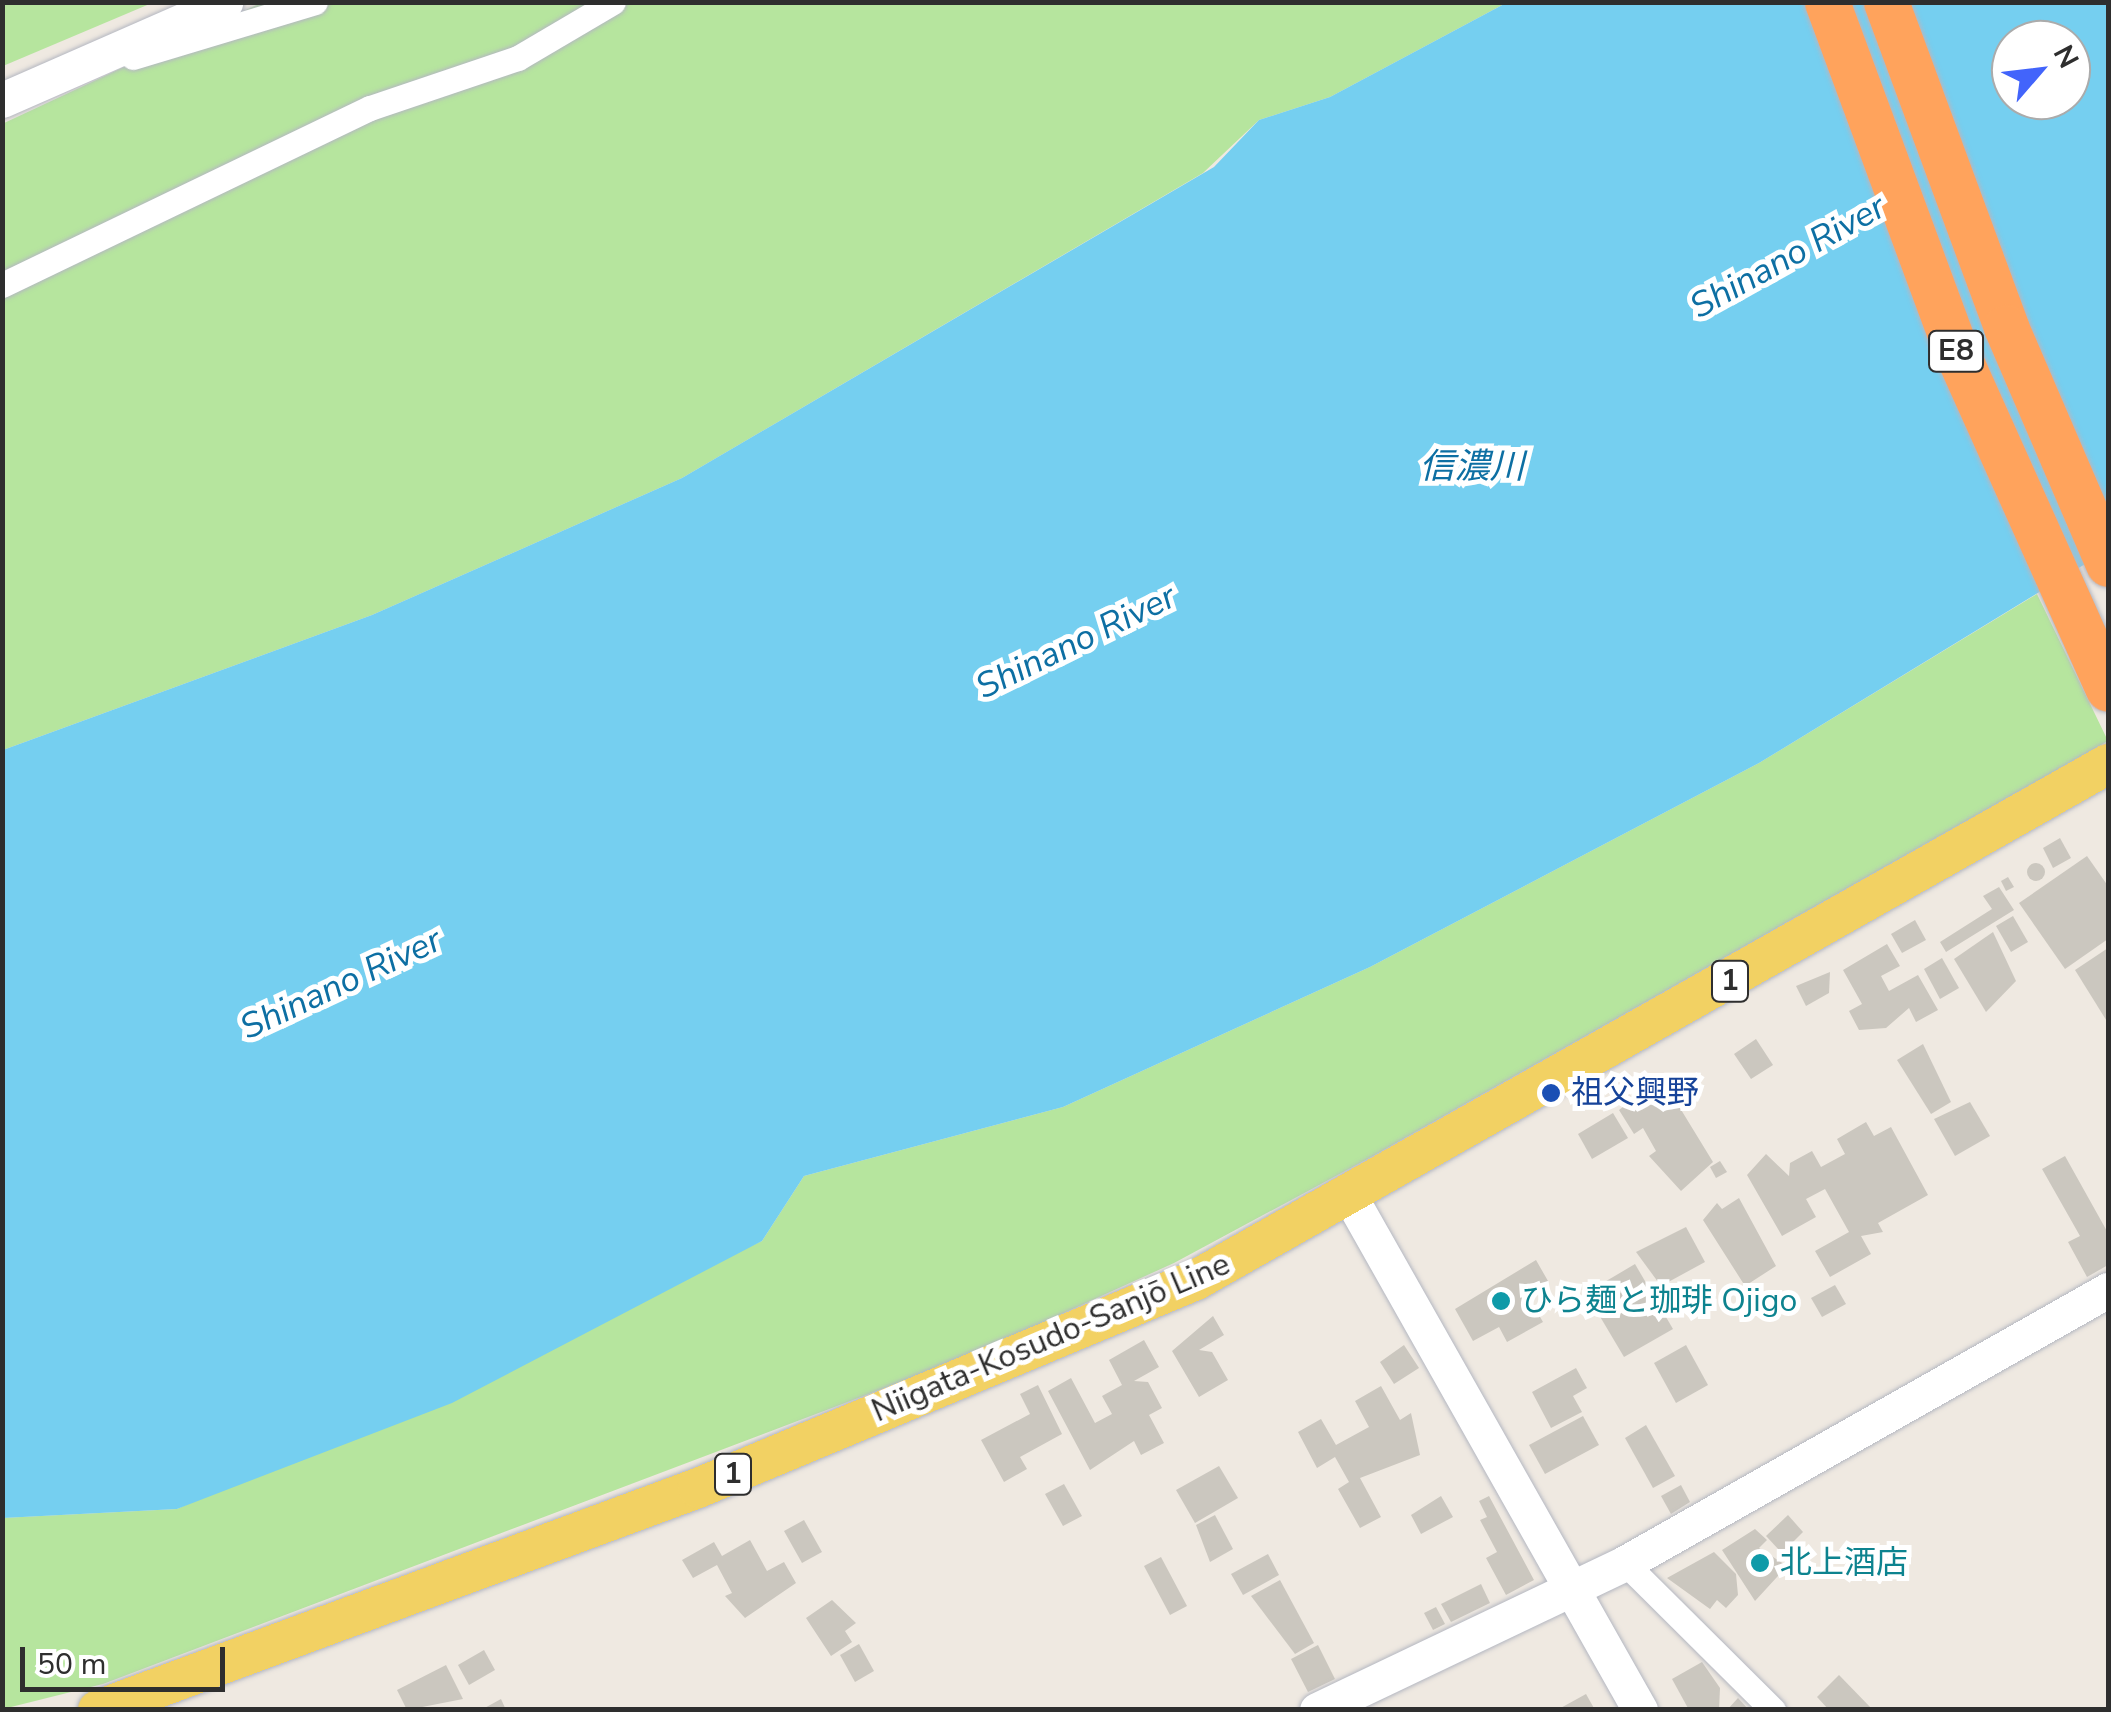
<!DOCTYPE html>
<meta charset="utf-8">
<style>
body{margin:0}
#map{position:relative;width:2111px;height:1712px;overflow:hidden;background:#efe9e1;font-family:"Nunito Sans","Noto Sans JP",sans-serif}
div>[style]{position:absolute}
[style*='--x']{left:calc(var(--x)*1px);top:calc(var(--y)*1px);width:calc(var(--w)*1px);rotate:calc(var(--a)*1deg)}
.green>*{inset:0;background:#b6e59e}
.water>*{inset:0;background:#75cff0}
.building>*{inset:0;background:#cbc7bf}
.round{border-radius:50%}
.roads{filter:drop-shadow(0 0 2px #b4b7c1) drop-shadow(0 0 2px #b4b7c1)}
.street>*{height:25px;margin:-12.5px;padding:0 12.5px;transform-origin:12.5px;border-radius:12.5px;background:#fff}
.secondary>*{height:35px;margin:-17.5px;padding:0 17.5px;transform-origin:17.5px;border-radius:17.5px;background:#fff}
.primary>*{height:40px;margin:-20px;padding:0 20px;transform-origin:20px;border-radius:20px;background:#f2d163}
.highway>*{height:45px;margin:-22.5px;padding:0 22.5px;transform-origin:22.5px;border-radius:22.5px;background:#ffa35c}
.dots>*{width:28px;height:28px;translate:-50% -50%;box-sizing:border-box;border:5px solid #fff;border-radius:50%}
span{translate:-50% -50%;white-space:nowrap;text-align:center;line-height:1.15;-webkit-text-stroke:10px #fff;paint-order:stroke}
.shield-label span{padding:2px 8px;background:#fff;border:2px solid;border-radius:8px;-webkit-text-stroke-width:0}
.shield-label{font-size:30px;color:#2e2e2e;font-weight:700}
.transit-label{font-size:32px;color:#164399}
.left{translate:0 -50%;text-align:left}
.culture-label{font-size:32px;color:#0d838f}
.street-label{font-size:32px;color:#2e2e2e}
.water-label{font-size:35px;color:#0d6fa3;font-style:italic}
.frame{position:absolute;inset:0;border:5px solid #2e2e2e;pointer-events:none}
.north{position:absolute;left:1991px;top:20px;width:100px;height:100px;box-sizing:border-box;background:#fff;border:2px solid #ababab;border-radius:50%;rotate:62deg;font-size:28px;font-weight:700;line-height:40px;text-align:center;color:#2e2e2e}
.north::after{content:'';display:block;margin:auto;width:35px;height:45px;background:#4264fb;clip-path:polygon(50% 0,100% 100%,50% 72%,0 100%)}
.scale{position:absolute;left:20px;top:1647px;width:205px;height:45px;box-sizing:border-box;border:5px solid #2e2e2e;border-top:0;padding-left:12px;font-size:30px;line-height:35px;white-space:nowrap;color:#2e2e2e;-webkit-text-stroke:8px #fff;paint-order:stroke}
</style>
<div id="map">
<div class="green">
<i style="clip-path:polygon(3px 2px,152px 2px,152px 3px,3px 66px)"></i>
<i style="clip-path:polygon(261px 3px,1506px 3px,1330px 97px,1259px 120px,1203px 173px,682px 478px,372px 615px,3px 750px,2px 124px)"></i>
<i style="clip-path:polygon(2037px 594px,2108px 741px,1373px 1156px,1174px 1263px,969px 1356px,103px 1684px,3px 1709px,2px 1518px,177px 1509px,762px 1241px,804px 1176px,1063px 1107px,1370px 967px,1759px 763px)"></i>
</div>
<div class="water">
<i style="clip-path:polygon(evenodd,1506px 3px,2108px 3px,2108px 550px,1759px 763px,1370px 967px,1063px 1107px,804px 1176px,762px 1241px,452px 1403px,177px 1509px,3px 1518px,3px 750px,372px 615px,682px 478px,1214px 167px,1259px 120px,1330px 97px,1506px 3px,2011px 40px,2071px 40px,2071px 100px,2011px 100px,2011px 40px)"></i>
</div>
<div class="building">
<i style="clip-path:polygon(2060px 838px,2071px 858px,2053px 868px,2043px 848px)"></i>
<i style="clip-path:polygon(2087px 856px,2108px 886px,2108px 939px,2065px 969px,2019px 903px)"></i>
<i class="round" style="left:2027px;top:863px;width:18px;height:18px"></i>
<i style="clip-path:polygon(2008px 877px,2014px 887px,2006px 891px,2001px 881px)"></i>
<i style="clip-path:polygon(1999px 887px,2014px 910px,1946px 952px,1940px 942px,1992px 909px,1983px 896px)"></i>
<i style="clip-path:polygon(2013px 916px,2028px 942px,2011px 952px,1996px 926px)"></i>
<i style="clip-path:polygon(1915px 920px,1926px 940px,1902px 953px,1891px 934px)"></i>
<i style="clip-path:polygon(1993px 932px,2016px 981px,1986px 1012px,1954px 959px)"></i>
<i style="clip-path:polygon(1887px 944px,1900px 966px,1881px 976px,1889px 991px,1918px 975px,1938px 1010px,1916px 1022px,1909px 1008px,1886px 1028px,1859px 1030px,1849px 1011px,1862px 1004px,1843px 970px)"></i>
<i style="clip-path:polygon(2108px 948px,2108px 1023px,2075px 970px)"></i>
<i style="clip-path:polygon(1942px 958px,1959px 988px,1940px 999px,1924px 969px)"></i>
<i style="clip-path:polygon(1830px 972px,1829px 993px,1806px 1006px,1796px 986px)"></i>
<i style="clip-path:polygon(1756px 1039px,1773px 1065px,1751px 1079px,1734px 1054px)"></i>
<i style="clip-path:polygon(1923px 1044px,1951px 1102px,1931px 1114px,1897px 1060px)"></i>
<i style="clip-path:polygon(1661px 1077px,1713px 1162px,1681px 1191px,1649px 1156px,1656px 1151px,1643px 1128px,1634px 1134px,1619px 1110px)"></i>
<i style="clip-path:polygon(1970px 1102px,1990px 1136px,1955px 1156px,1934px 1119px)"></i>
<i style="clip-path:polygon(1613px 1113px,1628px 1138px,1592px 1159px,1578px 1134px)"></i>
<i style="clip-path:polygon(1866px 1122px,1874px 1136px,1891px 1127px,1928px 1195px,1878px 1223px,1883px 1232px,1861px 1236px,1871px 1254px,1830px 1277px,1815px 1251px,1849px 1232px,1825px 1189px,1806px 1199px,1816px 1217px,1782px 1236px,1747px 1175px,1766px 1154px,1789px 1176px,1790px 1163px,1812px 1151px,1821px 1167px,1845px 1154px,1837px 1139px)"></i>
<i style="clip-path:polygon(2065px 1156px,2108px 1233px,2108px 1265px,2087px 1277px,2068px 1242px,2080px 1236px,2042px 1169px)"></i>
<i style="clip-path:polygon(1720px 1161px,1727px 1172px,1716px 1178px,1710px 1167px)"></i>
<i style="clip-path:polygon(1739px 1198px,1776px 1266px,1745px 1286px,1703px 1220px,1717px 1203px,1722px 1209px)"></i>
<i style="clip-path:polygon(1686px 1227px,1705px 1262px,1661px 1286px,1636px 1252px)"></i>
<i style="clip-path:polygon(1536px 1260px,1548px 1281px,1526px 1293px,1543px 1322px,1507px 1342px,1499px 1327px,1473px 1341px,1455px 1309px)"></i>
<i style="clip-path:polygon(1635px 1264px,1673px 1329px,1624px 1357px,1586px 1293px)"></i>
<i style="clip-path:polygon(1835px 1285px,1846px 1304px,1822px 1317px,1811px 1298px)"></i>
<i style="clip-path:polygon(1213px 1316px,1224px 1335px,1199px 1350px,1212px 1352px,1228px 1380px,1199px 1397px,1172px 1351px)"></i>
<i style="clip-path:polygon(1144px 1340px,1159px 1367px,1134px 1381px,1148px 1382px,1162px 1408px,1149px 1415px,1164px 1443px,1141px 1455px,1134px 1441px,1090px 1470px,1048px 1391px,1071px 1378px,1095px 1423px,1112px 1414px,1102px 1396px,1122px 1385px,1109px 1360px)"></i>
<i style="clip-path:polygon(1404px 1345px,1419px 1368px,1394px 1384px,1380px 1362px)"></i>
<i style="clip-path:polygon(1686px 1345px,1708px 1385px,1676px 1403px,1654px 1363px)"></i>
<i style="clip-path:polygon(1576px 1368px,1587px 1388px,1573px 1396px,1582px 1412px,1551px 1428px,1532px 1392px)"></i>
<i style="clip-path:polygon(1038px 1385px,1062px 1434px,1020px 1457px,1027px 1469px,1004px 1482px,981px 1440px,1030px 1414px,1020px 1394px)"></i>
<i style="clip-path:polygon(1381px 1386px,1400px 1420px,1411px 1413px,1420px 1455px,1360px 1478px,1381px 1517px,1360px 1528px,1338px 1489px,1349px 1482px,1335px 1457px,1317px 1468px,1298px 1432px,1321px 1419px,1336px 1445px,1369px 1427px,1355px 1401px)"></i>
<i style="clip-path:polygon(1583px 1416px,1599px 1445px,1545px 1474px,1529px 1445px)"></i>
<i style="clip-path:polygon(1646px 1425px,1675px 1476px,1653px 1488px,1625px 1438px)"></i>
<i style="clip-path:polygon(1219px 1466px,1238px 1498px,1195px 1523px,1176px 1490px)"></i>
<i style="clip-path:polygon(1064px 1484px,1082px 1516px,1063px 1526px,1045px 1494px)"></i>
<i style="clip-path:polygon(1681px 1485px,1690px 1502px,1671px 1514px,1661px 1496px)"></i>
<i style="clip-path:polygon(1441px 1496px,1453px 1517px,1421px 1534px,1411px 1515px)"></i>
<i style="clip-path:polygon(1489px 1496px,1534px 1580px,1506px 1595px,1486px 1558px,1497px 1552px,1480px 1520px,1487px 1517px,1479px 1501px)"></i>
<i style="clip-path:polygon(1215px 1515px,1233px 1549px,1210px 1562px,1196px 1525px)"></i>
<i style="clip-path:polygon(1788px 1515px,1803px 1532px,1782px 1553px,1766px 1536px)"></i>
<i style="clip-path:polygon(804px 1520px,822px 1552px,802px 1563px,784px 1531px)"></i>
<i style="clip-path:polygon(1755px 1529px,1767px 1540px,1759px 1548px,1787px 1566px,1755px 1601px,1722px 1550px)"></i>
<i style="clip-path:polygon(750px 1540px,767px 1571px,784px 1562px,796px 1583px,745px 1618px,725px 1596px,732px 1593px,717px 1565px,693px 1578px,682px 1560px,714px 1542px,722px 1556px)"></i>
<i style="clip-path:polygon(1714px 1552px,1736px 1574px,1738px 1595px,1726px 1608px,1717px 1600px,1710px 1609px,1667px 1578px)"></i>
<i style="clip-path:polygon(1268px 1554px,1279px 1575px,1243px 1595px,1231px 1574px)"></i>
<i style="clip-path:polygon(1161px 1557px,1187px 1606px,1170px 1615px,1144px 1566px)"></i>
<i style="clip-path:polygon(1280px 1580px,1314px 1643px,1295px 1654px,1251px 1596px)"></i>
<i style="clip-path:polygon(1481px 1584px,1490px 1603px,1451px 1622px,1441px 1604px)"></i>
<i style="clip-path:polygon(832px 1600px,856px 1623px,845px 1631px,852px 1642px,831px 1656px,806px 1618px)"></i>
<i style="clip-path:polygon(1436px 1607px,1445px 1624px,1433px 1630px,1424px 1613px)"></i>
<i style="clip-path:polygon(859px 1644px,874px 1671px,855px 1682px,840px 1655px)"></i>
<i style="clip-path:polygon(1318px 1645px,1335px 1679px,1308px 1692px,1291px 1659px)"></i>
<i style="clip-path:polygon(484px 1650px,495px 1670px,469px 1685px,458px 1665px)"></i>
<i style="clip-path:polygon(1702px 1662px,1720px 1688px,1719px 1710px,1689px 1710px,1672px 1679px)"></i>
<i style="clip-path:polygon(446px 1665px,463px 1699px,407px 1710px,397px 1690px)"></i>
<i style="clip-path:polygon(1839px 1675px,1873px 1710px,1829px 1710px,1817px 1697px)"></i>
<i style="clip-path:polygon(1586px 1694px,1595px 1710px,1557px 1710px)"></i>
<i style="clip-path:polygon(1738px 1698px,1749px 1710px,1727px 1710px)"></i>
<i style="clip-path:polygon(501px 1699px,506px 1710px,481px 1710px)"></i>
</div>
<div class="roads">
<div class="street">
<i style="--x:133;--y:57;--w:190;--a:-16.8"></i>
<i style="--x:2;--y:285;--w:408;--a:-25.7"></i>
<i style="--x:370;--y:108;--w:156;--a:-18.7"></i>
<i style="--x:518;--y:58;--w:110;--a:-30.5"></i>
<i style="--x:1625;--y:1563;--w:209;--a:44.8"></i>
</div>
<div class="secondary">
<i style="--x:2;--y:100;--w:244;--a:-23.7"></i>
<i style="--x:1349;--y:1195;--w:592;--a:60.53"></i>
<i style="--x:1317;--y:1710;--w:341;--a:-25.5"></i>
<i style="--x:1625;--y:1563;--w:555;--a:-29.48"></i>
</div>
<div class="primary">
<i style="--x:98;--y:1710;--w:640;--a:-20.3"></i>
<i style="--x:698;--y:1488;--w:540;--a:-22.67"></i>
<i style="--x:1196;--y:1280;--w:1048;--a:-29.5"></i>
</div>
<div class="highway">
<i style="--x:1827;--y:2;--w:374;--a:69.7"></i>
<i style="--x:1957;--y:353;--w:368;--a:65.8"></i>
<i style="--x:1886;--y:2;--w:346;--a:69.7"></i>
<i style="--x:2006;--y:327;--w:258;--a:66.7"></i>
</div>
</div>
<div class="dots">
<i style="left:1551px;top:1093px;background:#1a4fb4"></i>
<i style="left:1501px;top:1301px;background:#0f9aa8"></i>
<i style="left:1760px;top:1563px;background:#0f9aa8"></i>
</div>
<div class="shield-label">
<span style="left:1956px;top:351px">E8</span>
<span style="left:1730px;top:981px">1</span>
<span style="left:733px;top:1474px">1</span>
</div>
<div class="transit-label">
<span class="left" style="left:1571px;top:1093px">祖父興野</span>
</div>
<div class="culture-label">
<span class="left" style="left:1521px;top:1301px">ひら麺と珈琲 Ojigo</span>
<span class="left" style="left:1780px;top:1563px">北上酒店</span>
</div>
<div class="street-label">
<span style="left:1051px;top:1338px;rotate:-23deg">Niigata-Kosudo-Sanjō Line</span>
</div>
<div class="water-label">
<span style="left:1788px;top:257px;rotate:-29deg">Shinano River</span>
<span style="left:1472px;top:467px">信濃川</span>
<span style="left:1076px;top:642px;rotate:-26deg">Shinano River</span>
<span style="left:341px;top:984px;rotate:-25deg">Shinano River</span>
</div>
<div class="frame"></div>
<div class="north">N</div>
<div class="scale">50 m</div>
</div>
